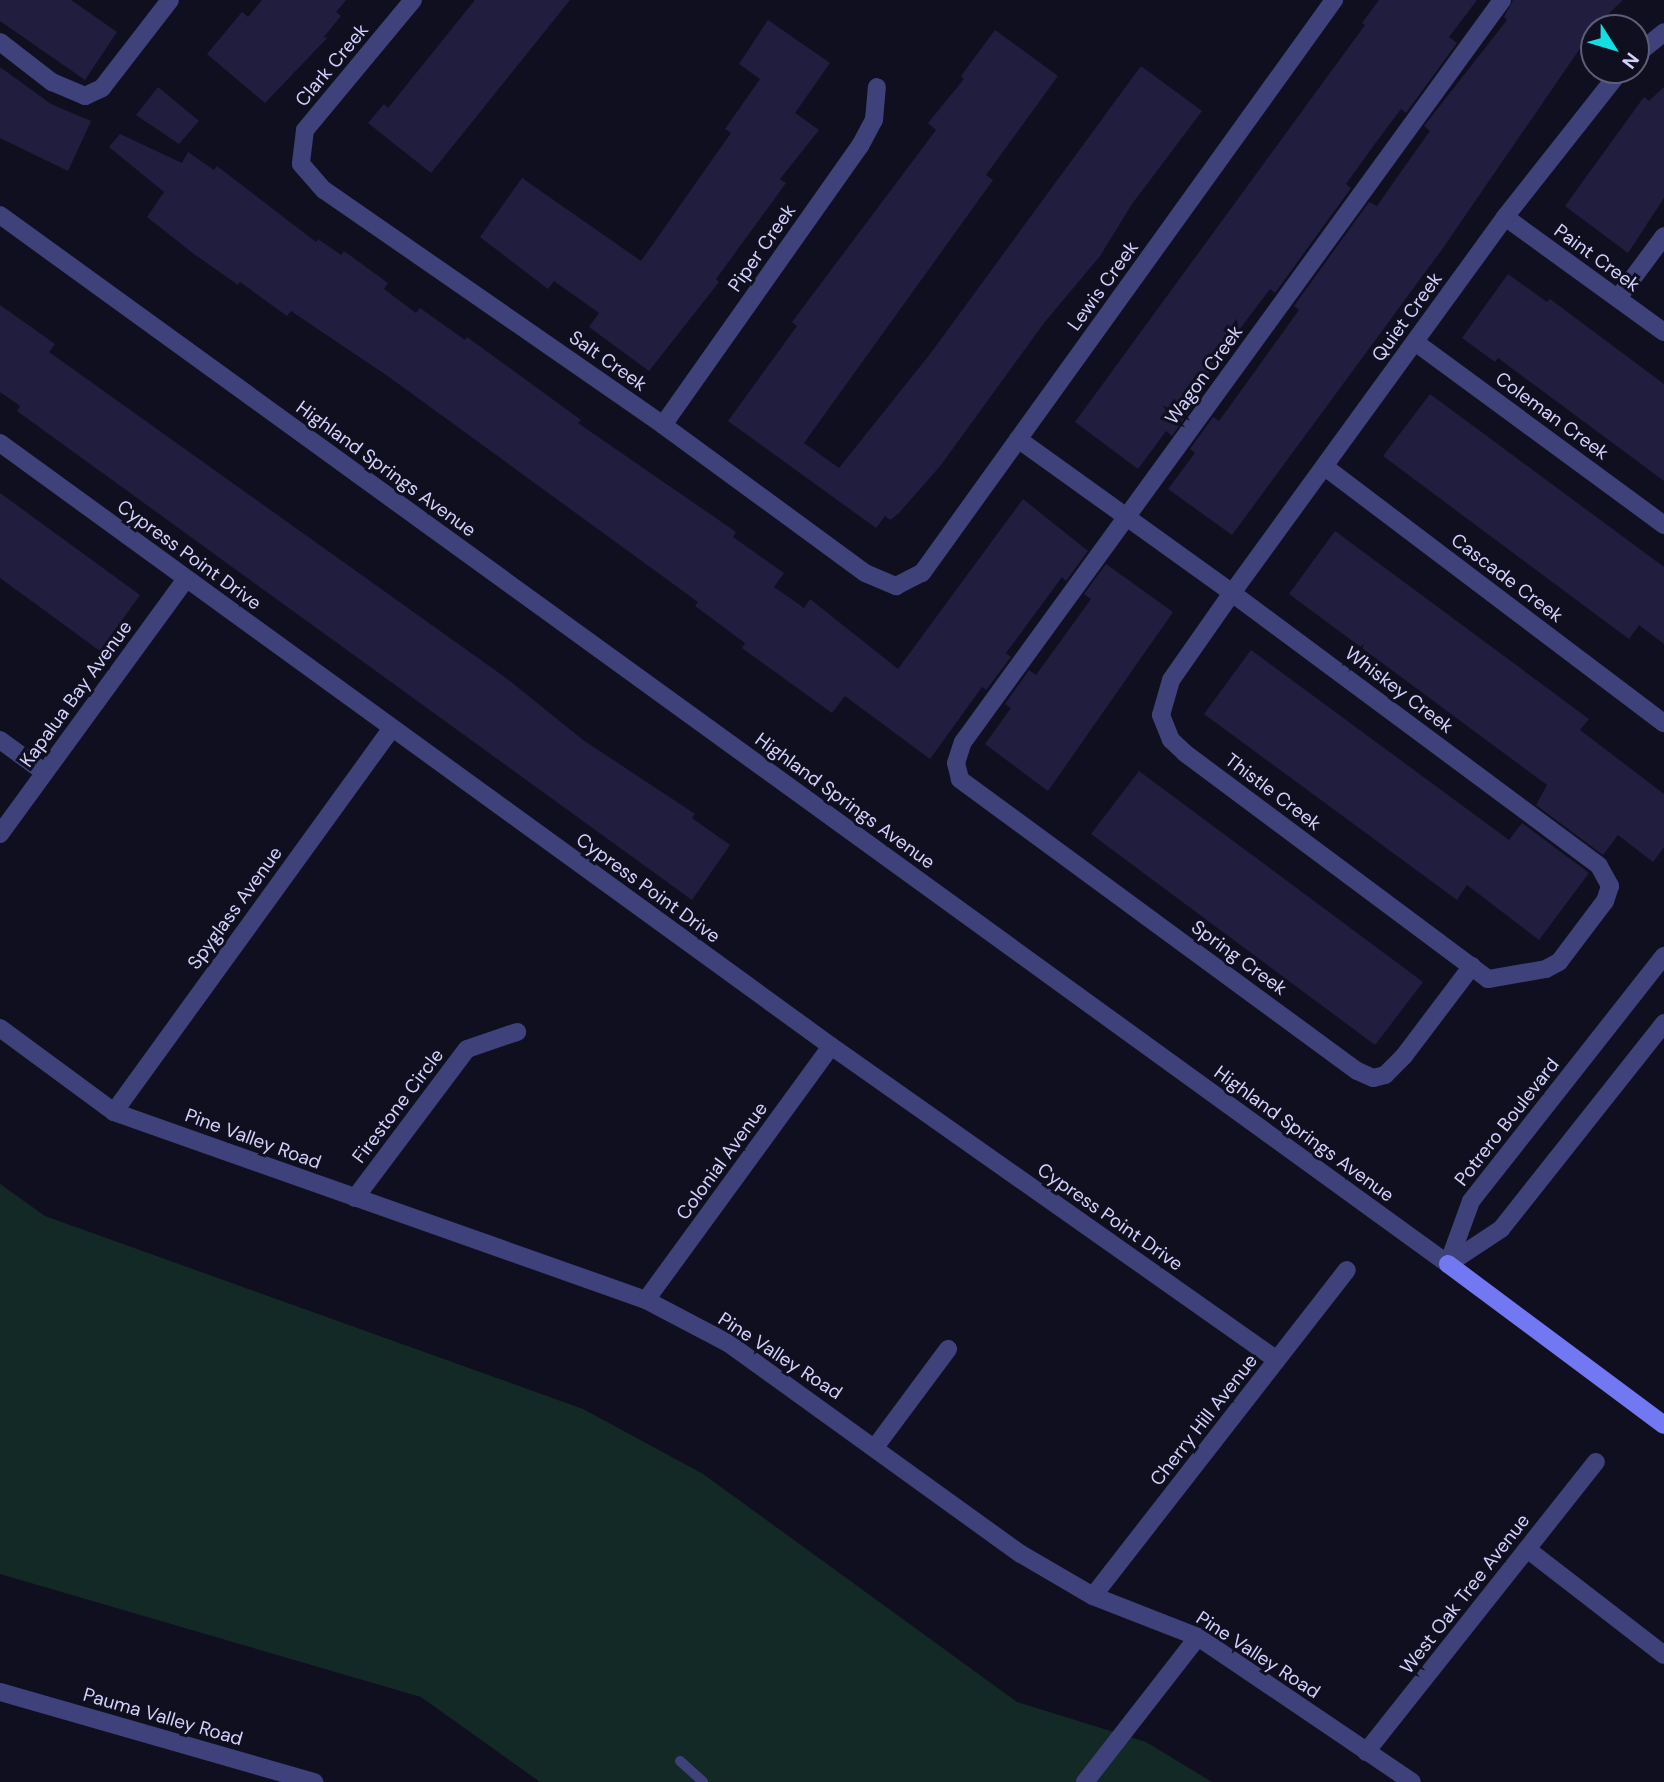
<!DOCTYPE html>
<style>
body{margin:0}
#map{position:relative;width:1664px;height:1782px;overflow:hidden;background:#100f1f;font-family:"DM Sans",sans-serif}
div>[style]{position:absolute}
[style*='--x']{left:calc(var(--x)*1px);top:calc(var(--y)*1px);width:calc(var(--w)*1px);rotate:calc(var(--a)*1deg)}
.green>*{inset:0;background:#122926}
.building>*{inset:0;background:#211d3e}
.service>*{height:10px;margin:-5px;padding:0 5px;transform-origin:5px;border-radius:5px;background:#3e417a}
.minor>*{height:18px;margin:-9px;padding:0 9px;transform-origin:9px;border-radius:9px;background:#3e417a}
.tertiary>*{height:18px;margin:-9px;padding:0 9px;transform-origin:9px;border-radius:9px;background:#3e417a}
.secondary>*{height:18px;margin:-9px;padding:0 9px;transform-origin:9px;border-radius:9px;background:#7178f2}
span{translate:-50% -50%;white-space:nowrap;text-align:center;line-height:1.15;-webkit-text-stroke:6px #100f1f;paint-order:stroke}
.street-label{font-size:19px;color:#d3d1fb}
.north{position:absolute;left:1580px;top:14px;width:70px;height:70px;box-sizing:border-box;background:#100f1f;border:2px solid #5e5d77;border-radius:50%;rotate:127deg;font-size:19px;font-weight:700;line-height:28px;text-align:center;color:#d3d1fb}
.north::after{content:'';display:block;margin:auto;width:24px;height:32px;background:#15dee3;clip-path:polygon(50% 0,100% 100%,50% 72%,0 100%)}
</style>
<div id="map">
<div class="green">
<i style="clip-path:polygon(0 1184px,45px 1216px,583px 1409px,703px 1474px,1017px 1702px,1146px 1742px,1212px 1782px,540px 1782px,421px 1697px,0 1574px)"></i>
</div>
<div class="building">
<i style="clip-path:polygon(0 0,71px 0,117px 32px,85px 80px,0 21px)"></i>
<i style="clip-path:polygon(262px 0,346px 0,336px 12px,341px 16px,323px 38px,328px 37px,265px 103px,207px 54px,242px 12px,248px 17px)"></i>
<i style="clip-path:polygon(475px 0,570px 0,431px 173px,368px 123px,384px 104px,388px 108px)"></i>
<i style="clip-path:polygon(1379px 0,1477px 0,1449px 37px,1457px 43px,1406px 113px,1401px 109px,1374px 145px,1346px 184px,1351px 188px,1275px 293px,1270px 289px,1242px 326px,1190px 399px,1195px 403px,1172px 436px,1166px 431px,1138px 469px,1075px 422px,1365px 25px,1362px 23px)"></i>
<i style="clip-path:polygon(1513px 0,1623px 0,1594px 28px,1443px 248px,1232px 535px,1168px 489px,1195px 453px,1190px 449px,1213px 417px,1219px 421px,1248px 381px,1299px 310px,1294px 306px,1369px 202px,1377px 206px,1405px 166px,1430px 131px,1424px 126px,1507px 20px,1504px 17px)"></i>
<i style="clip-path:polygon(768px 20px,830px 63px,795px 113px,819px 130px,780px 179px,786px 183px,716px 279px,719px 282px,649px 371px,589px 327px,599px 313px,554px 281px,548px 289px,480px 237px,522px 178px,641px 261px,731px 133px,725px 129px,760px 79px,739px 64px)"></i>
<i style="clip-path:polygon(995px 30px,1058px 76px,986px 175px,993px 180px,804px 443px,839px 468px,930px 354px,1141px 66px,1202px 111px,1132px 204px,1100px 256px,1044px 323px,941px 465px,899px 513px,890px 520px,885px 516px,876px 528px,728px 421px,797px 326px,792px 322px,936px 130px,928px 123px,964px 79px,961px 76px)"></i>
<i style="clip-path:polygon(0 67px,51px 104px,91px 121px,68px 171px,0 138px)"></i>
<i style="clip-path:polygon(158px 87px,199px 121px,179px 144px,136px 115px)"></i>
<i style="clip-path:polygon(1664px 87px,1664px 198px,1628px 253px,1565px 206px,1644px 97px,1649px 101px)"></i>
<i style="clip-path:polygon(120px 134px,182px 163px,188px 152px,214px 170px,217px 166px,316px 242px,318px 239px,341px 255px,344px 251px,388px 283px,384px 289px,416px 313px,420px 308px,465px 340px,467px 337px,581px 420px,578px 423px,736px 532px,733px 537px,784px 573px,774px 587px,804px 608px,810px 599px,898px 669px,1023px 499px,1088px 551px,1066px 581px,1062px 577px,1006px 653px,1011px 657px,986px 690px,982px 687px,930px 759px,845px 696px,832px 713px,742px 648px,745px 643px,695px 606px,698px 602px,389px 377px,291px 311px,287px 316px,240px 282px,238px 285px,194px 254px,147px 217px,164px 192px,109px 147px)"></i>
<i style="clip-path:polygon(1508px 274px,1547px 302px,1550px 299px,1664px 384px,1664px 481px,1498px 358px,1495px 362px,1462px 338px)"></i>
<i style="clip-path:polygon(0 305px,55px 344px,49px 352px,506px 678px,583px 740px,695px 814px,692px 818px,730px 845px,692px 900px,17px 411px,20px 406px,0 392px)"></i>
<i style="clip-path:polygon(1430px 394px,1664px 567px,1664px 644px,1639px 625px,1629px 639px,1383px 456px)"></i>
<i style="clip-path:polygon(0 493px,140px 595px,100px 651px,0 578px)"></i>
<i style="clip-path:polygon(1335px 531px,1589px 719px,1580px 730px,1664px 794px,1664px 847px,1653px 862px,1618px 835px,1603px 855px,1536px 805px,1547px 785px,1289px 594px)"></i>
<i style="clip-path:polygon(1106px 564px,1173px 612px,1048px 791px,985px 744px,1011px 708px,1005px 704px,1029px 670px,1036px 675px,1091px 599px,1084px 594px)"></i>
<i style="clip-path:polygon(1251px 650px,1509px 840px,1522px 823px,1589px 873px,1539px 940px,1467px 885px,1457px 900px,1204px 714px)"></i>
<i style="clip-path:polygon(1139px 771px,1423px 982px,1375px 1045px,1091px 834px)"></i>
</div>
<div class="service">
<i style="--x:680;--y:1761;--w:31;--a:42"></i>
</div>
<div class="minor">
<i style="--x:413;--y:0;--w:169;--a:129.7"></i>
<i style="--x:305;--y:130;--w:34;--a:97"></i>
<i style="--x:301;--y:164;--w:35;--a:49"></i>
<i style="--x:324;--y:190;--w:412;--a:34.7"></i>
<i style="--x:663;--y:425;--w:250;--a:36.2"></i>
<i style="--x:865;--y:573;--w:34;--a:23"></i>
<i style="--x:896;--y:586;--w:29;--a:-27"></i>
<i style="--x:922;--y:573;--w:706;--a:-54.28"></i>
<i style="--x:0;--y:42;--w:66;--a:37.6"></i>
<i style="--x:52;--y:82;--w:36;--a:23"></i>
<i style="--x:85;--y:96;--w:19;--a:-25"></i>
<i style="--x:102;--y:88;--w:111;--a:-52.3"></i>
<i style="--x:1636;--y:55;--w:36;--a:-39"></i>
<i style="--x:1505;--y:217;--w:196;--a:35.9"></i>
<i style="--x:1618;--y:298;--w:77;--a:-53.4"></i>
<i style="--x:1415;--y:342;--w:309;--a:36.3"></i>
<i style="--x:663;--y:425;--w:342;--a:-54.8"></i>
<i style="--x:860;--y:146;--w:30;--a:-62"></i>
<i style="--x:874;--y:120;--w:33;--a:-85"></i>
<i style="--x:1018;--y:439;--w:264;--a:35.7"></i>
<i style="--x:1232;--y:593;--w:457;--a:36.6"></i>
<i style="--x:1599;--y:866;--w:23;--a:61"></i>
<i style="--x:1610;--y:886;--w:16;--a:108"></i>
<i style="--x:1605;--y:901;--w:76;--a:127"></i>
<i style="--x:1559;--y:962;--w:15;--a:152"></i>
<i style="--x:1546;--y:969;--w:59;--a:170.2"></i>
<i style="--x:1488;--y:979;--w:379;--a:-143.3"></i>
<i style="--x:1184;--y:752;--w:18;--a:-137"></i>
<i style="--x:1171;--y:740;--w:27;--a:-112"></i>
<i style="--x:1161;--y:715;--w:36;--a:-74"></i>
<i style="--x:1171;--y:680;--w:106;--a:-55"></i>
<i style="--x:1232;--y:593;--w:465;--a:-54"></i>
<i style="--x:1505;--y:217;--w:187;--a:-51.7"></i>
<i style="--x:0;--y:443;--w:1027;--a:35.97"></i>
<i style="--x:831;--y:1046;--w:545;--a:35.15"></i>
<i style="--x:1325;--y:467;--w:425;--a:37.1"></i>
<i style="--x:0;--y:740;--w:54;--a:36"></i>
<i style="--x:0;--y:834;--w:316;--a:-53.9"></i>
<i style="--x:1472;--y:966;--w:113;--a:127.1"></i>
<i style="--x:1404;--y:1056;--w:27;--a:135"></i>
<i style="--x:1385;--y:1075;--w:12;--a:166"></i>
<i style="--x:1373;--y:1078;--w:17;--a:-156"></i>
<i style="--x:1357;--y:1071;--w:493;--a:-143.7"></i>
<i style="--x:960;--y:779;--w:16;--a:-104"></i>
<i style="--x:956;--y:763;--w:22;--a:-72"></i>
<i style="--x:963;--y:742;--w:917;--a:-54"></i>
<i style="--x:0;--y:1028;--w:142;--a:36.4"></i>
<i style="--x:114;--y:1112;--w:564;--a:19.46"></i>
<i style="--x:646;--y:1300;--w:93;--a:27.7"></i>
<i style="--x:728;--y:1343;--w:361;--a:35.8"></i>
<i style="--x:1021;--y:1554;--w:83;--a:30.3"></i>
<i style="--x:1093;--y:1596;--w:113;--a:21.3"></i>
<i style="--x:1198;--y:1637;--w:258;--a:34.1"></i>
<i style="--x:114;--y:1112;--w:473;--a:-54.1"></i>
<i style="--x:355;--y:1198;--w:186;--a:-53.1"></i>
<i style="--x:467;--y:1049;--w:53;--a:-18.8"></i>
<i style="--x:646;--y:1300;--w:314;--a:-53.9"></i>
<i style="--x:876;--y:1446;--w:121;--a:-53.4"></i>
<i style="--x:1527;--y:1549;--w:173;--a:37.7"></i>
<i style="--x:1093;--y:1596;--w:413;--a:-52.1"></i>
<i style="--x:0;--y:1692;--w:327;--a:16"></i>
<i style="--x:1366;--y:1752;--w:370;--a:-51.6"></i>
<i style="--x:1085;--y:1782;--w:184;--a:-52.1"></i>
</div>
<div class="tertiary">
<i style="--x:0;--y:215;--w:1788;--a:35.92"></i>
<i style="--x:1448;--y:1264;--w:67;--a:-69.9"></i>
<i style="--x:1471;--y:1201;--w:312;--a:-51.8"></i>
<i style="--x:1448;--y:1264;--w:64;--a:-33.4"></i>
<i style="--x:1501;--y:1229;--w:263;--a:-51.6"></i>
</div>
<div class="secondary">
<i style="--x:1448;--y:1264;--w:269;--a:36.7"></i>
</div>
<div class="street-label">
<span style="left:332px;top:65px;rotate:-50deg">Clark Creek</span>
<span style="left:762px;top:248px;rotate:-55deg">Piper Creek</span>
<span style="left:1597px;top:258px;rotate:36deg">Paint Creek</span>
<span style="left:1103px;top:286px;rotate:-54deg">Lewis Creek</span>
<span style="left:1407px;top:317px;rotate:-54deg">Quiet Creek</span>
<span style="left:608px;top:361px;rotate:35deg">Salt Creek</span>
<span style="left:1204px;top:375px;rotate:-54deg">Wagon Creek</span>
<span style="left:1552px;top:416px;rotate:36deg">Coleman Creek</span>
<span style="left:386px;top:469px;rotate:36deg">Highland Springs Avenue</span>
<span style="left:189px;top:555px;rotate:36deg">Cypress Point Drive</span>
<span style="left:1507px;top:578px;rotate:37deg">Cascade Creek</span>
<span style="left:1399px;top:690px;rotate:37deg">Whiskey Creek</span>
<span style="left:76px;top:694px;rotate:-54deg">Kapalua Bay Avenue</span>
<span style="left:1273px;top:792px;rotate:37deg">Thistle Creek</span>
<span style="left:845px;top:801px;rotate:36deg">Highland Springs Avenue</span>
<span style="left:648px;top:888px;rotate:36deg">Cypress Point Drive</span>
<span style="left:235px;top:908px;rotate:-54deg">Spyglass Avenue</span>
<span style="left:1239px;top:958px;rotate:36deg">Spring Creek</span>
<span style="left:398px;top:1106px;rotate:-53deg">Firestone Circle</span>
<span style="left:1507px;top:1122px;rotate:-52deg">Potrero Boulevard</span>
<span style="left:1304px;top:1134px;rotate:36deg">Highland Springs Avenue</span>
<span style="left:253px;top:1139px;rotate:20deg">Pine Valley Road</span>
<span style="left:722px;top:1161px;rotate:-54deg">Colonial Avenue</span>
<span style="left:1110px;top:1217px;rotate:35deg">Cypress Point Drive</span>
<span style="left:780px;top:1356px;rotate:33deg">Pine Valley Road</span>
<span style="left:1204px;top:1420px;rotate:-52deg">Cherry Hill Avenue</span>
<span style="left:1465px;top:1594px;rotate:-52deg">West Oak Tree Avenue</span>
<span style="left:1258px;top:1655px;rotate:33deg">Pine Valley Road</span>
<span style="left:163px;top:1717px;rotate:16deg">Pauma Valley Road</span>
</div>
<div class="north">N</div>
</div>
